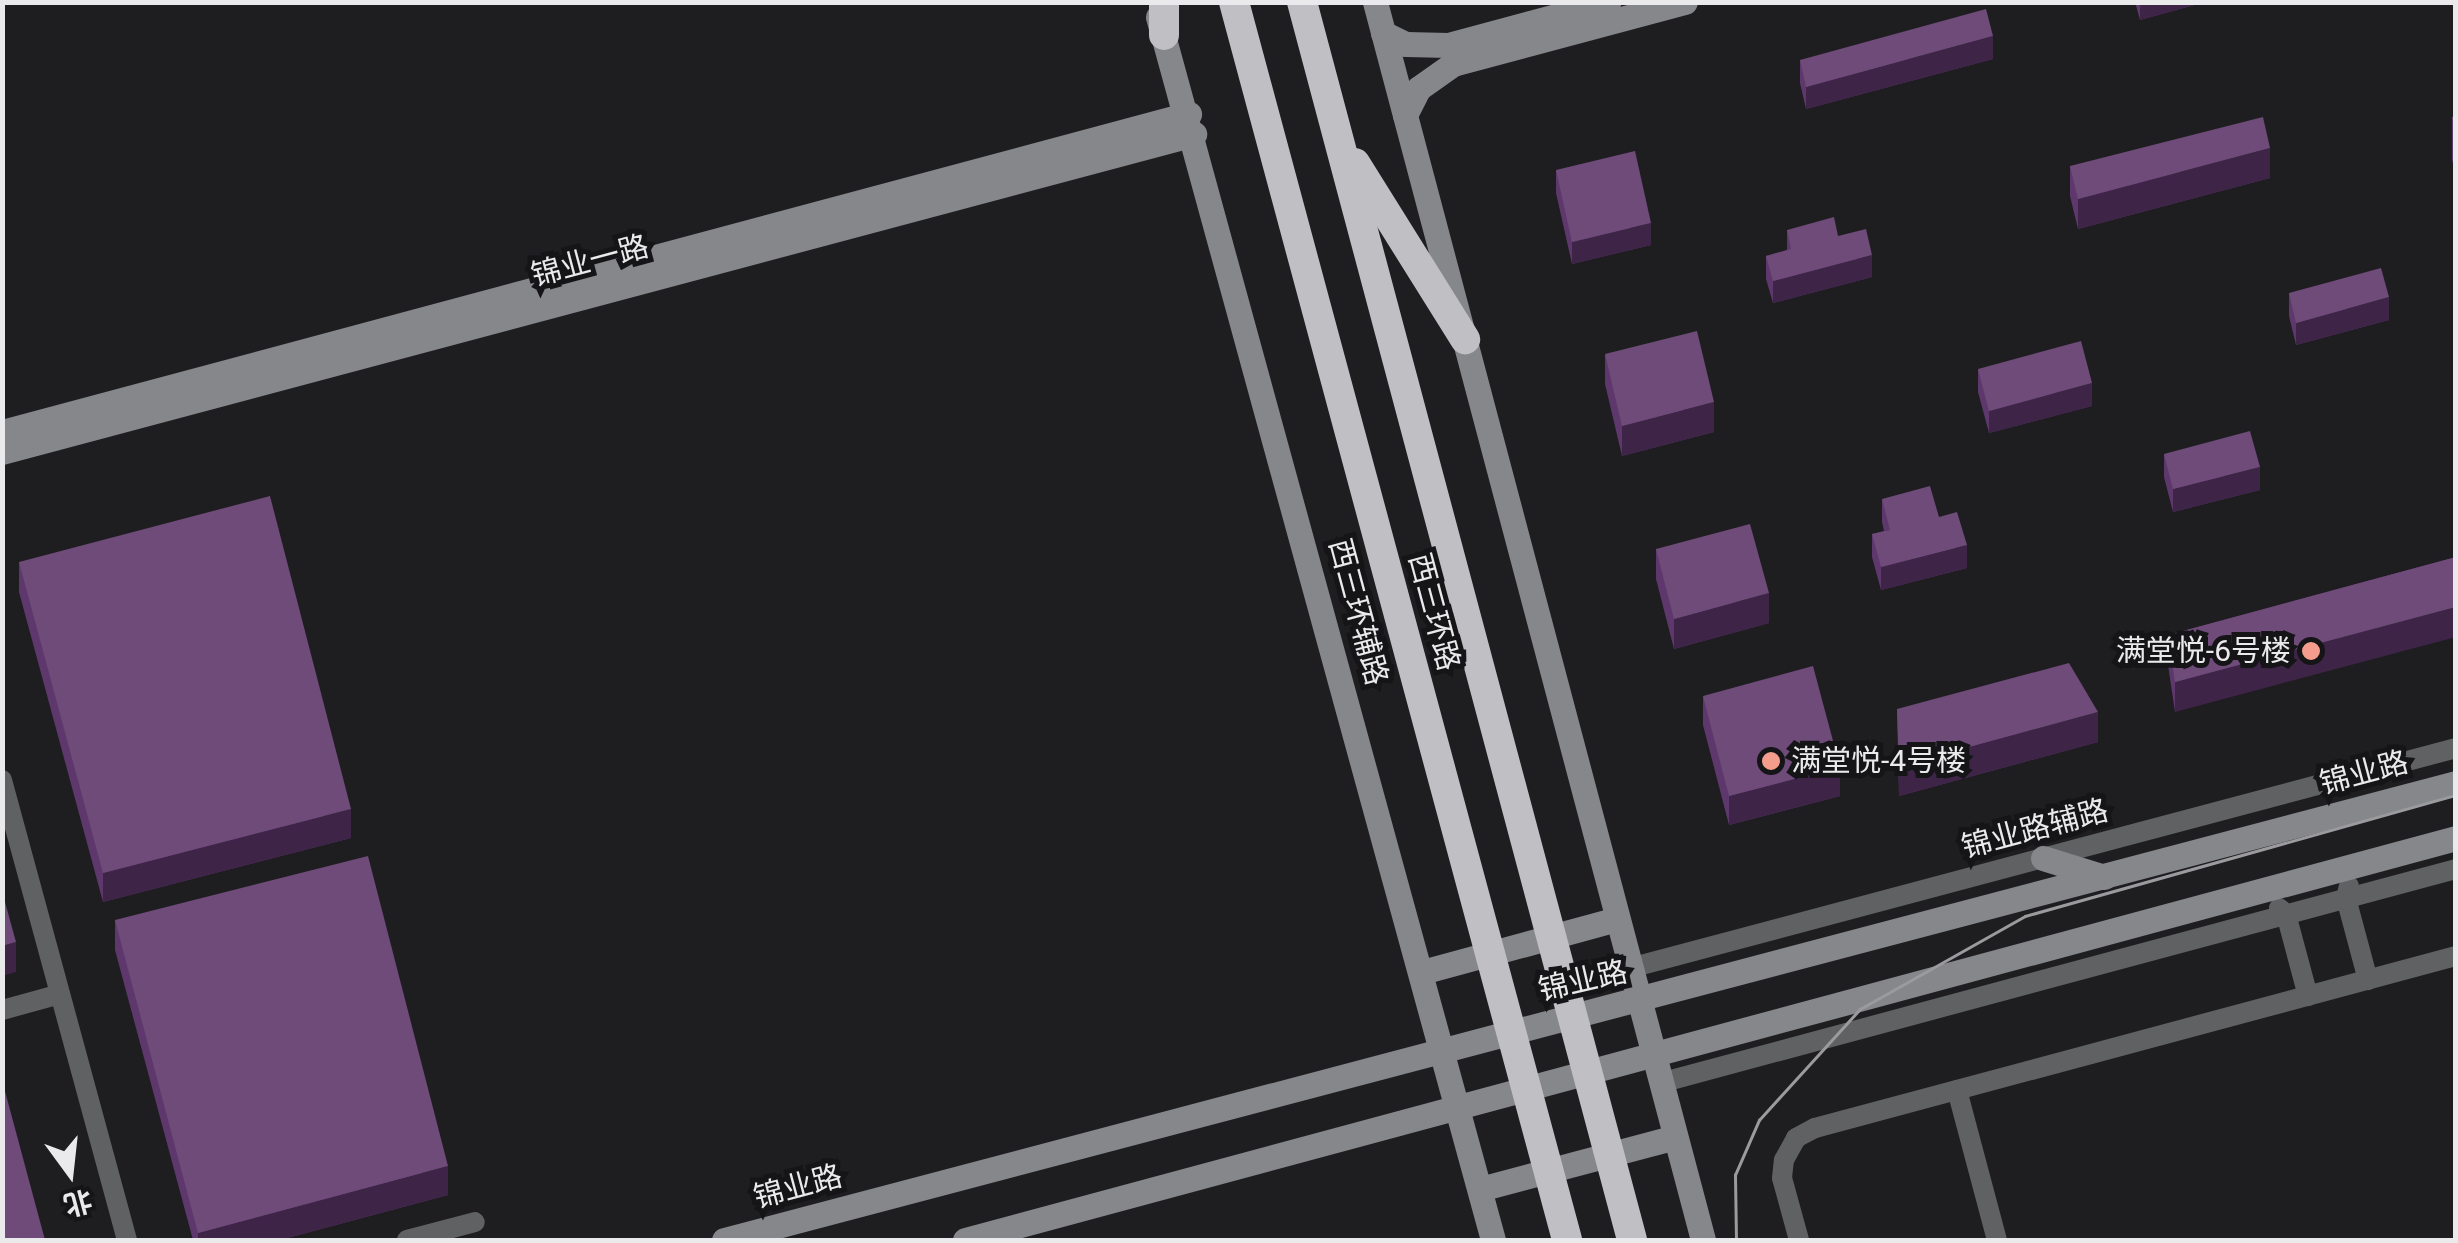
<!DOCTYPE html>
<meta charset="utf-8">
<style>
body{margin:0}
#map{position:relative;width:2458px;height:1243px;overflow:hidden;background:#1e1d20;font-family:Roboto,"Noto Sans SC",sans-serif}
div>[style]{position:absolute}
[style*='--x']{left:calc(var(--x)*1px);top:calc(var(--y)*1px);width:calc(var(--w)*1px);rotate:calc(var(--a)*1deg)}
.street>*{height:20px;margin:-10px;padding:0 10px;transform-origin:10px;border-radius:10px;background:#606162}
.secondary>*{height:25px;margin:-12.5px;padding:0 12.5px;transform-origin:12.5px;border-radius:12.5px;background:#86878a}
.highway>*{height:30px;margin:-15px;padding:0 15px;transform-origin:15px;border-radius:15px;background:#bfbfc4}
.tram>*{height:2.5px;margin:-1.25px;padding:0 1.25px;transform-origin:1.25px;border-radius:1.25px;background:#9b9a9d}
.wall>*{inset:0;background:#5e386c}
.shaded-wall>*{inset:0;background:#3e2548}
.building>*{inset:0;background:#6e4b79}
.dots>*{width:28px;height:28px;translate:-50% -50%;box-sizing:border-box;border:5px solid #151417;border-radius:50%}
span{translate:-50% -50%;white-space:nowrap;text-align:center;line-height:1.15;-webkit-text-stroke:10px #151417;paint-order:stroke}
.street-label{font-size:30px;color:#eae9ec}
.poi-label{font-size:30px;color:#eae9ec}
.right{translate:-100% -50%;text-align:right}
.left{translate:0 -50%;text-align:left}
.frame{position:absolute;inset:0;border:5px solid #eae9ec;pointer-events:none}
.north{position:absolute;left:20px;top:1123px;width:100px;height:100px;-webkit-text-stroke:8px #151417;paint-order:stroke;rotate:165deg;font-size:28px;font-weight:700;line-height:40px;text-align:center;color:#eae9ec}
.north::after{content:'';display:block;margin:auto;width:35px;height:45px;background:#eae9ec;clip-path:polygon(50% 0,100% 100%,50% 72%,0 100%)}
</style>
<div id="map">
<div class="street">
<i style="--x:2;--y:780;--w:477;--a:74.8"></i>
<i style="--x:2349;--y:886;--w:12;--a:104"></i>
<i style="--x:2346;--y:898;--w:85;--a:75"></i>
<i style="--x:2279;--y:908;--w:9;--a:41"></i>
<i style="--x:2286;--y:914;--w:85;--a:75"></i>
<i style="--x:1630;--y:968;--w:855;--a:-14.91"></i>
<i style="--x:2;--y:1010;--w:60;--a:-15.4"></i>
<i style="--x:1660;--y:1083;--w:824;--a:-15.05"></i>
<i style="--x:1957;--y:1090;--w:155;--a:75.1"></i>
<i style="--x:407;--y:1240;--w:70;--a:-14.8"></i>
<i style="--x:1799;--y:1240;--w:64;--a:-105.3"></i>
<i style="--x:1782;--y:1178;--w:18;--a:-84"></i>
<i style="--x:1784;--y:1160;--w:25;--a:-61"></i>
<i style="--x:1796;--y:1138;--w:21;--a:-28"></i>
<i style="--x:1815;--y:1128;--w:664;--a:-15.02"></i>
</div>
<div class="secondary">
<i style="--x:1375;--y:2;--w:1281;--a:75.16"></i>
<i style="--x:1158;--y:17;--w:1268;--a:74.68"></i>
<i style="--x:1383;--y:33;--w:25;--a:26"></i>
<i style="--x:1406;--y:44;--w:42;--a:1.4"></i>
<i style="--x:1448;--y:45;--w:166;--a:-15"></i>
<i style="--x:1405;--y:115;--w:30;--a:-63"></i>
<i style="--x:1419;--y:88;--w:42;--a:-35.2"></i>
<i style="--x:1453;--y:64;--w:240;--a:-15"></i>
<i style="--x:2;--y:432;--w:1229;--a:-15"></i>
<i style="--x:2;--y:452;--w:1234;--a:-14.94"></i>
<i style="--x:2043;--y:858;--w:64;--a:17.3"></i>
<i style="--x:1422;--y:972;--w:202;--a:-15.2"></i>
<i style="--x:1480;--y:1189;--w:202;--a:-14.9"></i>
<i style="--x:724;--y:1240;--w:1791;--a:-14.78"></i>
<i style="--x:965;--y:1240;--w:1544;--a:-15.09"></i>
</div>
<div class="highway">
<i style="--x:1234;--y:2;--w:1282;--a:74.94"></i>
<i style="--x:1302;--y:2;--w:1281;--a:75.07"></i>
<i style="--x:1164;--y:35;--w:33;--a:-90"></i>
<i style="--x:1355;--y:163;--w:208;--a:58"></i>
</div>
<div class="tram">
<i style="--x:1736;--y:1240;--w:65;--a:-90.9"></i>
<i style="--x:1735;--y:1175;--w:60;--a:-66.4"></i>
<i style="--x:1759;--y:1120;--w:150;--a:-47.7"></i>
<i style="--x:1860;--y:1009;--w:189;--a:-29.4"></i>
<i style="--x:2025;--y:916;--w:448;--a:-15.7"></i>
</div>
<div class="wall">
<i style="clip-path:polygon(2135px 2px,2205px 2px,2140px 20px)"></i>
<i style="clip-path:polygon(1993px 59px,1806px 109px,1800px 83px,1800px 60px)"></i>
<i style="clip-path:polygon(2456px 116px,2456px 174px,2452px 160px,2452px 117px)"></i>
<i style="clip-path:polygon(2070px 166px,2270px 178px,2078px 229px,2070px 196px)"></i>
<i style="clip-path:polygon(1556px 170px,1651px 245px,1572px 264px,1556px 193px)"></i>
<i style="clip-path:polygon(1787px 230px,1838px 236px,1872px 277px,1773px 303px,1766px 279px,1766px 256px,1787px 250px)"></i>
<i style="clip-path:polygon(2289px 293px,2389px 320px,2296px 345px,2289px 316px)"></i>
<i style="clip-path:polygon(1605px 354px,1714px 432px,1622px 456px,1605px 384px)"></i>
<i style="clip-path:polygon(1978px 369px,2092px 406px,1989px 433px,1978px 392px)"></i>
<i style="clip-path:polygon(2164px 454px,2260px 490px,2173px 512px,2164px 477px)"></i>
<i style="clip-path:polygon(1882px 499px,1939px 517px,1967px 568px,1881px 590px,1872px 557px,1872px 534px,1884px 531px,1882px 522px)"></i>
<i style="clip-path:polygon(1656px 549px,1769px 623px,1674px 649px,1656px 579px)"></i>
<i style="clip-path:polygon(2456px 557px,2175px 712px,2168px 665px,2168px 635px)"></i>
<i style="clip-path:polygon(19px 562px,351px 838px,103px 902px,19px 592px)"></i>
<i style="clip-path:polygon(1703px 696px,1840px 796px,1729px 825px,1703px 725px)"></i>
<i style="clip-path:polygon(1897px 709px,2098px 742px,1899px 796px)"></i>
<i style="clip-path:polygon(115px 920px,448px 1195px,280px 1240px,193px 1240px,115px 950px)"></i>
</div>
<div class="shaded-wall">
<i style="clip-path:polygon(2140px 2px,2205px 2px,2140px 20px)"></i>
<i style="clip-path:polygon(1993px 36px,1993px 59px,1806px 109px,1806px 87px)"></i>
<i style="clip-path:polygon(2270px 148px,2270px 178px,2078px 229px,2078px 199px)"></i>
<i style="clip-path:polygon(1651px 223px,1651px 245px,1572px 264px,1572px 242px)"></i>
<i style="clip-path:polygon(1872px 255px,1872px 277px,1773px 303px,1773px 281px)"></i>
<i style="clip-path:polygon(2389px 297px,2389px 320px,2296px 345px,2296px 323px)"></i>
<i style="clip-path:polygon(2092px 383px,2092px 406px,1989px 433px,1989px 411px)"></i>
<i style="clip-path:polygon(1714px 402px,1714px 432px,1622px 456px,1622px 426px)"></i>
<i style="clip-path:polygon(2260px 467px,2260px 490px,2173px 512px,2173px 489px)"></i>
<i style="clip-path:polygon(1967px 545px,1967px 568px,1881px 590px,1881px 567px)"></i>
<i style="clip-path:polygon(1769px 593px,1769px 623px,1674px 649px,1674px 619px)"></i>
<i style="clip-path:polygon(2456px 607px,2456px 637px,2175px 712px,2175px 682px)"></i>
<i style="clip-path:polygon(2098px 712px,2098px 742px,1899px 796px,1899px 766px)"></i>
<i style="clip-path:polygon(1840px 767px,1840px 796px,1729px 825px,1729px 796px)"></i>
<i style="clip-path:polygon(351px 809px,351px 838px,103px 902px,103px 873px)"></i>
<i style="clip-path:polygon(16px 942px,16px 972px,2px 976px,2px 946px)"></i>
<i style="clip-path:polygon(448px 1166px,448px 1195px,280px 1240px,198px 1240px,198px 1233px)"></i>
</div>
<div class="building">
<i style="clip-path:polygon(1986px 9px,1993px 36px,1806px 87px,1800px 60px)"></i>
<i style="clip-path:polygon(2456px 116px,2456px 132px,2452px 117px)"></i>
<i style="clip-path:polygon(2263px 117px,2270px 148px,2078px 199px,2070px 166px)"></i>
<i style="clip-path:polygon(1635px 151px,1651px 223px,1572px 242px,1556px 170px)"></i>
<i style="clip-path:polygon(1834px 217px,1838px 236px,1866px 229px,1872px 255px,1773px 281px,1766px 256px,1791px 249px,1787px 230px)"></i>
<i style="clip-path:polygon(2381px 268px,2389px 297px,2296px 323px,2289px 293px)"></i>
<i style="clip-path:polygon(1697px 331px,1714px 402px,1622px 426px,1605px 354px)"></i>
<i style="clip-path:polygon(2081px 341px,2092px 383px,1989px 411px,1978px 369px)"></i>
<i style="clip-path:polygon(2250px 431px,2260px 467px,2173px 489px,2164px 454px)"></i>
<i style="clip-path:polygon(1930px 486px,1939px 517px,1957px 512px,1967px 545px,1881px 567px,1872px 534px,1890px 530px,1882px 499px)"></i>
<i style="clip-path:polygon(270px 496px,351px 809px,103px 873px,19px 562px)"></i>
<i style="clip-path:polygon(1750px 524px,1769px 593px,1674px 619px,1656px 549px)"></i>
<i style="clip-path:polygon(2456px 557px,2456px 607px,2175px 682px,2168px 635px)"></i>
<i style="clip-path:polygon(2069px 663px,2098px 712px,1899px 766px,1897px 709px)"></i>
<i style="clip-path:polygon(1813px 666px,1840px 767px,1729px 796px,1703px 696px)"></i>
<i style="clip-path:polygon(368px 856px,448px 1166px,198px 1233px,115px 920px)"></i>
<i style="clip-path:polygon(2px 891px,16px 942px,2px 946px)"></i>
<i style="clip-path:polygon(2px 1080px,45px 1240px,2px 1240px)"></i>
</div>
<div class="dots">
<i style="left:2311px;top:651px;background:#f49d8c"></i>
<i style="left:1771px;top:761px;background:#f49d8c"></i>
</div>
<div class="street-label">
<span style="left:590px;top:261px;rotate:-15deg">锦业一路</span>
<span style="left:1358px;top:612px;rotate:75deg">西三环辅路</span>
<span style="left:1434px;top:612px;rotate:75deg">西三环路</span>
<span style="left:2364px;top:773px;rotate:-15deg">锦业路</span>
<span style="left:2035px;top:829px;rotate:-15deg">锦业路辅路</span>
<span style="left:1583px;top:981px;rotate:-13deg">锦业路</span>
<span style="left:798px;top:1187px;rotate:-15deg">锦业路</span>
</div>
<div class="poi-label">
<span class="right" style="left:2291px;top:651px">满堂悦-6号楼</span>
<span class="left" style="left:1791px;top:761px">满堂悦-4号楼</span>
</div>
<div class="frame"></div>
<div class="north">北</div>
</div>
